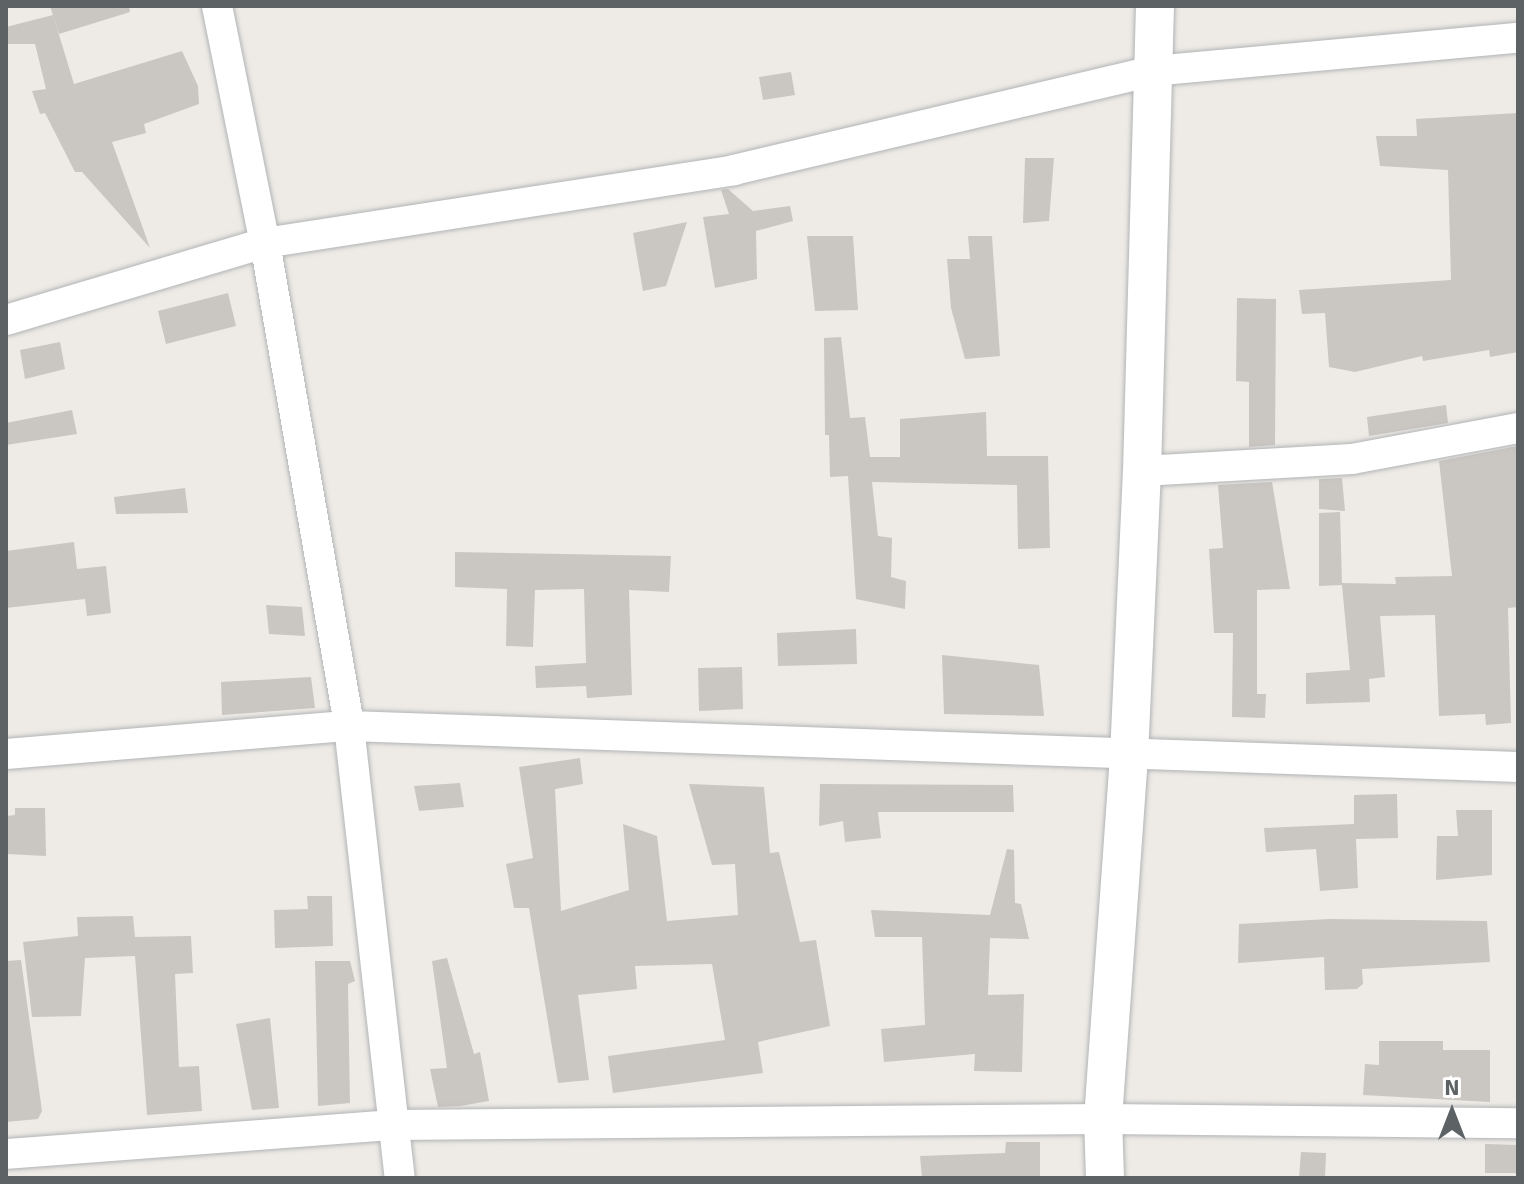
<!DOCTYPE html>
<style>
body{margin:0}
#map{position:relative;width:1524px;height:1184px;overflow:hidden;background:#eeebe6;font-family:Signika,sans-serif}
div>[style]{position:absolute}
[style*='--x']{left:calc(var(--x)*1px);top:calc(var(--y)*1px);width:calc(var(--w)*1px);rotate:calc(var(--a)*1deg)}
.building>*{inset:0;background:#cac6c2}
.roads{filter:drop-shadow(0 0 2px #b1b4b6) drop-shadow(0 0 2px #b1b4b6)}
.minor>*{height:30px;margin:-15px;padding:0 15px;transform-origin:15px;border-radius:15px;background:#fff}
.tertiary>*{height:38px;margin:-19px;padding:0 19px;transform-origin:19px;border-radius:19px;background:#fff}
span{translate:-50% -50%;white-space:nowrap;text-align:center;line-height:1.15;-webkit-text-stroke:6px #fff;paint-order:stroke}
.frame{position:absolute;inset:0;border:8px solid #5d6264;pointer-events:none}
.north{position:absolute;left:1412px;top:1072px;width:80px;height:80px;-webkit-text-stroke:6px #fff;paint-order:stroke;rotate:0deg;font-size:22px;font-weight:700;line-height:32px;text-align:center;color:#5d6264}
.north::after{content:'';display:block;margin:auto;width:28px;height:36px;background:#5d6264;clip-path:polygon(50% 0,100% 100%,50% 72%,0 100%)}
</style>
<div id="map">
<div class="building">
<i style="clip-path:polygon(50px 6px,129px 6px,130px 12px,59px 34px)"></i>
<i style="clip-path:polygon(53px 15px,74px 84px,182px 51px,198px 86px,199px 104px,144px 124px,146px 133px,112px 142px,150px 248px,82px 172px,75px 172px,45px 113px,40px 114px,32px 91px,46px 89px,35px 44px,6px 44px,6px 27px)"></i>
<i style="clip-path:polygon(791px 72px,795px 95px,763px 100px,759px 77px)"></i>
<i style="clip-path:polygon(1518px 113px,1518px 352px,1490px 357px,1489px 350px,1423px 361px,1422px 356px,1355px 372px,1329px 367px,1325px 313px,1302px 314px,1299px 290px,1451px 280px,1448px 170px,1380px 166px,1376px 136px,1417px 136px,1416px 119px)"></i>
<i style="clip-path:polygon(1025px 158px,1054px 158px,1049px 221px,1023px 223px)"></i>
<i style="clip-path:polygon(728px 189px,753px 211px,790px 206px,793px 221px,756px 231px,757px 279px,715px 288px,703px 217px,729px 214px,721px 190px)"></i>
<i style="clip-path:polygon(687px 222px,666px 286px,643px 291px,633px 233px)"></i>
<i style="clip-path:polygon(807px 236px,853px 236px,858px 310px,815px 311px)"></i>
<i style="clip-path:polygon(968px 236px,992px 236px,1000px 356px,965px 359px,951px 308px,947px 259px,970px 259px)"></i>
<i style="clip-path:polygon(228px 293px,236px 326px,166px 344px,158px 311px)"></i>
<i style="clip-path:polygon(1237px 298px,1276px 299px,1275px 445px,1249px 447px,1249px 382px,1236px 381px)"></i>
<i style="clip-path:polygon(841px 337px,850px 418px,865px 417px,870px 457px,900px 457px,900px 419px,986px 412px,987px 456px,1048px 456px,1050px 548px,1018px 549px,1017px 485px,872px 482px,878px 536px,892px 538px,891px 577px,906px 581px,905px 609px,856px 599px,848px 476px,830px 477px,829px 435px,825px 435px,824px 338px)"></i>
<i style="clip-path:polygon(60px 342px,65px 369px,25px 379px,20px 350px)"></i>
<i style="clip-path:polygon(1446px 405px,1448px 423px,1369px 436px,1367px 417px)"></i>
<i style="clip-path:polygon(72px 410px,77px 434px,6px 445px,6px 423px)"></i>
<i style="clip-path:polygon(1518px 446px,1518px 607px,1508px 608px,1511px 723px,1486px 725px,1485px 714px,1439px 716px,1435px 615px,1380px 616px,1385px 677px,1369px 679px,1370px 702px,1306px 704px,1306px 673px,1350px 670px,1342px 585px,1319px 586px,1319px 513px,1340px 512px,1342px 583px,1396px 584px,1395px 577px,1452px 576px,1439px 461px)"></i>
<i style="clip-path:polygon(1342px 478px,1345px 511px,1319px 509px,1319px 479px)"></i>
<i style="clip-path:polygon(1272px 482px,1290px 589px,1257px 590px,1257px 694px,1266px 694px,1265px 718px,1232px 717px,1233px 633px,1214px 633px,1209px 549px,1223px 548px,1218px 485px)"></i>
<i style="clip-path:polygon(185px 488px,188px 513px,116px 514px,114px 497px)"></i>
<i style="clip-path:polygon(74px 542px,77px 569px,106px 566px,111px 613px,87px 616px,85px 599px,6px 608px,6px 551px)"></i>
<i style="clip-path:polygon(455px 552px,671px 556px,669px 592px,629px 590px,632px 695px,587px 698px,586px 686px,536px 688px,535px 666px,586px 663px,584px 589px,535px 590px,533px 647px,506px 646px,507px 589px,455px 587px)"></i>
<i style="clip-path:polygon(266px 605px,302px 607px,305px 636px,269px 634px)"></i>
<i style="clip-path:polygon(856px 629px,857px 664px,778px 666px,777px 633px)"></i>
<i style="clip-path:polygon(942px 655px,1039px 665px,1044px 716px,944px 714px)"></i>
<i style="clip-path:polygon(742px 667px,743px 709px,699px 711px,698px 668px)"></i>
<i style="clip-path:polygon(311px 677px,315px 708px,222px 715px,221px 682px)"></i>
<i style="clip-path:polygon(580px 758px,583px 784px,555px 789px,561px 911px,629px 890px,623px 824px,657px 836px,667px 921px,738px 915px,735px 864px,712px 865px,689px 784px,764px 787px,770px 853px,779px 852px,800px 942px,816px 940px,830px 1026px,758px 1042px,763px 1073px,613px 1093px,608px 1056px,725px 1040px,712px 964px,635px 966px,637px 989px,578px 995px,589px 1080px,558px 1083px,529px 908px,514px 908px,506px 864px,533px 858px,519px 767px)"></i>
<i style="clip-path:polygon(460px 783px,464px 807px,419px 811px,414px 786px)"></i>
<i style="clip-path:polygon(820px 784px,1013px 785px,1014px 812px,878px 812px,881px 838px,845px 842px,843px 821px,819px 826px)"></i>
<i style="clip-path:polygon(1397px 794px,1398px 838px,1356px 839px,1358px 888px,1320px 891px,1316px 849px,1266px 852px,1264px 828px,1354px 824px,1354px 795px)"></i>
<i style="clip-path:polygon(15px 808px,45px 808px,46px 856px,6px 854px,6px 816px,15px 815px)"></i>
<i style="clip-path:polygon(1456px 810px,1492px 810px,1492px 875px,1436px 880px,1437px 836px,1458px 836px)"></i>
<i style="clip-path:polygon(1007px 849px,1014px 850px,1015px 903px,1021px 904px,1029px 939px,990px 938px,988px 995px,1024px 994px,1022px 1072px,974px 1071px,975px 1054px,884px 1062px,881px 1029px,925px 1025px,922px 937px,875px 937px,871px 910px,990px 915px)"></i>
<i style="clip-path:polygon(307px 896px,332px 896px,333px 946px,275px 948px,274px 910px,308px 909px)"></i>
<i style="clip-path:polygon(133px 916px,135px 937px,191px 936px,193px 973px,175px 974px,179px 1067px,199px 1066px,202px 1111px,147px 1115px,135px 956px,85px 958px,81px 1016px,32px 1017px,23px 942px,78px 936px,77px 917px)"></i>
<i style="clip-path:polygon(1329px 919px,1487px 921px,1490px 962px,1362px 969px,1363px 984px,1357px 989px,1325px 990px,1324px 957px,1238px 963px,1239px 924px)"></i>
<i style="clip-path:polygon(447px 958px,474px 1054px,480px 1052px,489px 1101px,460px 1106px,438px 1107px,430px 1069px,447px 1068px,432px 961px)"></i>
<i style="clip-path:polygon(21px 960px,42px 1111px,38px 1119px,6px 1122px,6px 961px)"></i>
<i style="clip-path:polygon(315px 961px,350px 961px,355px 981px,348px 984px,350px 1103px,318px 1106px)"></i>
<i style="clip-path:polygon(270px 1018px,279px 1108px,252px 1110px,236px 1024px)"></i>
<i style="clip-path:polygon(1379px 1041px,1443px 1041px,1443px 1050px,1490px 1050px,1490px 1102px,1363px 1095px,1365px 1064px,1379px 1065px)"></i>
<i style="clip-path:polygon(1006px 1142px,1040px 1142px,1040px 1178px,922px 1178px,920px 1156px,1005px 1153px)"></i>
<i style="clip-path:polygon(1485px 1144px,1518px 1145px,1518px 1173px,1485px 1173px)"></i>
<i style="clip-path:polygon(1301px 1152px,1326px 1153px,1325px 1178px,1299px 1178px)"></i>
</div>
<div class="roads">
<div class="minor">
<i style="--x:217;--y:6;--w:242;--a:78.6"></i>
<i style="--x:265;--y:243;--w:490;--a:80.1"></i>
<i style="--x:349;--y:726;--w:455;--a:83.6"></i>
<i style="--x:6;--y:320;--w:270;--a:-16.6"></i>
<i style="--x:265;--y:243;--w:475;--a:-8.8"></i>
<i style="--x:734;--y:170;--w:430;--a:-13.3"></i>
<i style="--x:1152;--y:71;--w:367;--a:-5.2"></i>
<i style="--x:1142;--y:471;--w:210;--a:-3.3"></i>
<i style="--x:1352;--y:459;--w:169;--a:-10.6"></i>
<i style="--x:6;--y:754;--w:344;--a:-4.7"></i>
<i style="--x:349;--y:726;--w:1170;--a:2.01"></i>
<i style="--x:6;--y:1154;--w:387;--a:-4.3"></i>
<i style="--x:392;--y:1125;--w:711;--a:-0.48"></i>
<i style="--x:1103;--y:1119;--w:415;--a:0.6"></i>
</div>
<div class="tertiary">
<i style="--x:1105;--y:1178;--w:59;--a:-91.9"></i>
<i style="--x:1103;--y:1119;--w:364;--a:-85.9"></i>
<i style="--x:1129;--y:756;--w:285;--a:-87.4"></i>
<i style="--x:1142;--y:471;--w:465;--a:-88.4"></i>
</div>
</div>
<div class="frame"></div>
<div class="north">N</div>
</div>
